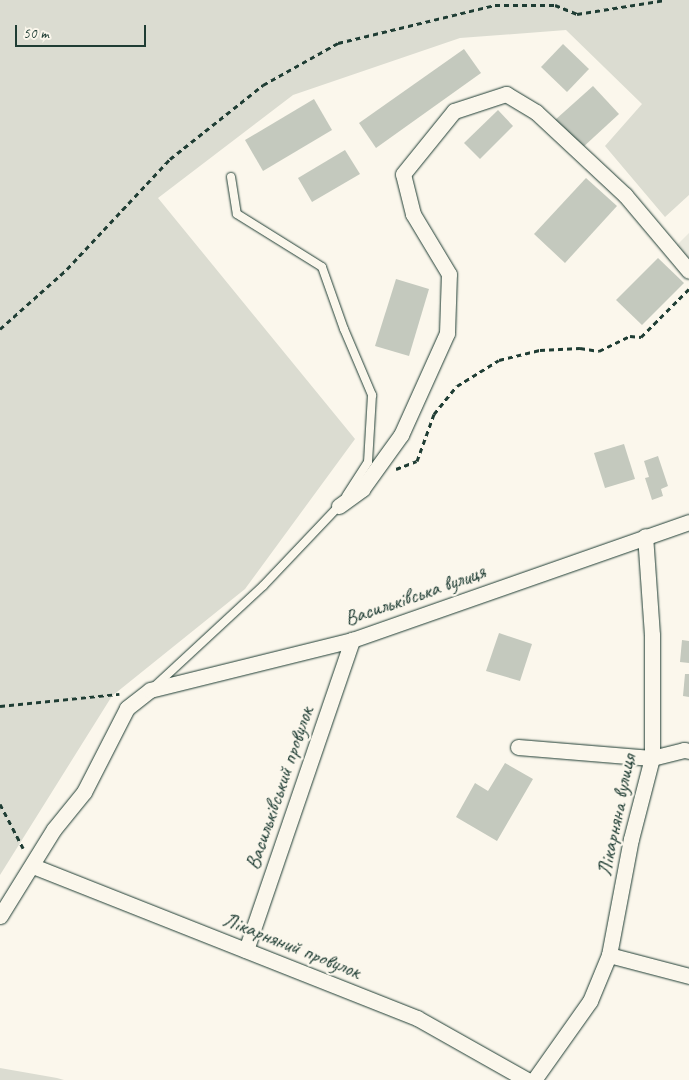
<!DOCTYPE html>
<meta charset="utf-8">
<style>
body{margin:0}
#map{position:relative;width:689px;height:1080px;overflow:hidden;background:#fbf7ec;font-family:Caveat,sans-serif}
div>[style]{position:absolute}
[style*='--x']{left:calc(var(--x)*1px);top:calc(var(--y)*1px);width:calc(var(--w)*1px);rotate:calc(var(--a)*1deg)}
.built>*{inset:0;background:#eae9de}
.green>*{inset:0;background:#dbdcd1}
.building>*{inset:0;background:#c4c9be}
.path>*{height:3px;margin-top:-1.5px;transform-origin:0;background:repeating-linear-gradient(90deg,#1f3d34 0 5px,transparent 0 9px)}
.roads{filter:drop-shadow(0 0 1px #1f3d34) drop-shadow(0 0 1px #1f3d34)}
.service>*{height:8px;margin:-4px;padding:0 4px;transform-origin:4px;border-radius:4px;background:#fbf7ec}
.minor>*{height:15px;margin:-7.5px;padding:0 7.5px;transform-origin:7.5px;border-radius:7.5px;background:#fbf7ec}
span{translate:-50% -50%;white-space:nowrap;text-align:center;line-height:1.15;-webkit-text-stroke:4.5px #fbf7ec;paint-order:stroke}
.street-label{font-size:21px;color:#1f3d34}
.scale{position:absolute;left:15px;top:25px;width:131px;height:22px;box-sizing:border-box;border:2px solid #1f3d34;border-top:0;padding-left:6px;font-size:15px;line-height:18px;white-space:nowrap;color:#1f3d34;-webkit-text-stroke:4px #fbf7ec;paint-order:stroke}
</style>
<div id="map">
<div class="built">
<i style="clip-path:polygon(689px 233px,689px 263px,674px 248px)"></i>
</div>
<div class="green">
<i style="clip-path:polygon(0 0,689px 0,689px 195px,665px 217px,605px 146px,642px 104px,566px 30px,460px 38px,293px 95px,158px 198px,355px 439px,245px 589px,112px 696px,0 875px)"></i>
<i style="clip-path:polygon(0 1068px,57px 1078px,64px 1080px,0 1080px)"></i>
</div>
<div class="building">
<i style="clip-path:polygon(563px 44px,589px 69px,567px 92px,541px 67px)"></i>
<i style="clip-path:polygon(464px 49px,481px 73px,376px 148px,359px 123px)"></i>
<i style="clip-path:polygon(593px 86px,619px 114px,581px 149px,555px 120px)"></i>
<i style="clip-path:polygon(314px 99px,332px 130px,263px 171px,245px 140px)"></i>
<i style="clip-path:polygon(498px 110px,513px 126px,480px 159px,464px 143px)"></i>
<i style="clip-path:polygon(345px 150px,360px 174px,312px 202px,298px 178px)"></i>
<i style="clip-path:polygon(586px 178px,617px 206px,565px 263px,534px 234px)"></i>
<i style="clip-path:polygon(658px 258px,684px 283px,642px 325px,616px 300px)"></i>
<i style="clip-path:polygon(396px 279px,429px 289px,409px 356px,375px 346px)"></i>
<i style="clip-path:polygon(624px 444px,635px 479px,605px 488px,594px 453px)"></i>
<i style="clip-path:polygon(658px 456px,668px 486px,661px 489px,663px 496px,652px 500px,645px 478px,649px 477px,644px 461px)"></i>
<i style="clip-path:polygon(499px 633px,532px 644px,520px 681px,486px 671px)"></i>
<i style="clip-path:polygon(682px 640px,689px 641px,689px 663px,680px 662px)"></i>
<i style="clip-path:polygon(685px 674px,689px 674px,689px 697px,683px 696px)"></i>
<i style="clip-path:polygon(505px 763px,533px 779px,497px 841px,456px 817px,475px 783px,488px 791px)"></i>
</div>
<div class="path">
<i style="--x:0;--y:329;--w:90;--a:-41.8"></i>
<i style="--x:67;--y:269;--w:151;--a:-46.9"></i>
<i style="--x:170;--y:159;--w:119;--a:-38.5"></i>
<i style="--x:263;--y:85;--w:86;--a:-29.2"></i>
<i style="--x:338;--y:43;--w:162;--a:-13.6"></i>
<i style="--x:495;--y:5;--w:60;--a:0"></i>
<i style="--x:555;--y:5;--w:24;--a:22"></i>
<i style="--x:577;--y:14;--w:89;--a:-9"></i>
<i style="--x:396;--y:469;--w:22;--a:-21"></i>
<i style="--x:417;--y:461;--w:50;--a:-70.1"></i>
<i style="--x:434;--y:414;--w:36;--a:-51"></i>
<i style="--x:457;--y:386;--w:49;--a:-31.8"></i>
<i style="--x:499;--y:360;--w:42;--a:-13.7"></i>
<i style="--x:540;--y:350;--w:40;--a:-2.9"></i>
<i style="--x:580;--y:348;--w:19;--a:9"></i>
<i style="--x:599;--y:351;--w:34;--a:-26"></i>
<i style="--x:630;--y:336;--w:11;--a:5"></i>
<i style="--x:641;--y:337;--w:68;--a:-45"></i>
<i style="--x:0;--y:706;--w:120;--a:-5.8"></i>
<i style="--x:0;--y:804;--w:50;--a:62.4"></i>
</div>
<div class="roads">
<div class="service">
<i style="--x:231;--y:177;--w:37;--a:81"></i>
<i style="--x:237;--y:214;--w:100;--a:31.9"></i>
<i style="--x:322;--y:267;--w:66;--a:70.5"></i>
<i style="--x:344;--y:329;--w:72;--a:67"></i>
<i style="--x:372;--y:395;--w:67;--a:93.4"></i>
<i style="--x:368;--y:462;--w:40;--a:122.9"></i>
<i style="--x:155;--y:686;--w:147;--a:-42.8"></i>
<i style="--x:263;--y:586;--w:112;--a:-46.5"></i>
</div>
<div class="minor">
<i style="--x:339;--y:506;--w:29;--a:-36"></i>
<i style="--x:362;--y:489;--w:67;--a:-54.2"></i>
<i style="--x:401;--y:435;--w:112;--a:-65.7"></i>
<i style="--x:447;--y:333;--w:59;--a:-88.1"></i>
<i style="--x:449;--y:274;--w:70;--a:-121"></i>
<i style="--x:413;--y:214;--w:41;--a:-104"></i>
<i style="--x:403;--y:174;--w:81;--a:-51"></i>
<i style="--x:454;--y:111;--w:55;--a:-18.1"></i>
<i style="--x:506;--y:94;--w:35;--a:31"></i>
<i style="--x:536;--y:112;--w:122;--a:43"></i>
<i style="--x:625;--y:195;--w:99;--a:49.9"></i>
<i style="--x:518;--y:747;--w:134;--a:4.7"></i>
<i style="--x:652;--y:758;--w:33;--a:-14"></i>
<i style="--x:684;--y:750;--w:5;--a:11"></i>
<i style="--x:33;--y:866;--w:413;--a:21.6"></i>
<i style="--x:417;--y:1018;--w:126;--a:29.4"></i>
<i style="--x:0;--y:916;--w:102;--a:-58.2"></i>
<i style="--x:54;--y:829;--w:48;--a:-51"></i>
<i style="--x:84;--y:792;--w:94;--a:-62.9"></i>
<i style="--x:127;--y:708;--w:29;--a:-38"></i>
<i style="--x:150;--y:690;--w:208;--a:-13.9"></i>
<i style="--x:352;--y:640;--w:357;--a:-19.3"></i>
<i style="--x:246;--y:950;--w:328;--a:-71.1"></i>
<i style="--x:609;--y:955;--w:83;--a:14.7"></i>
<i style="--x:534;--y:1080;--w:97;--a:-54.7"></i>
<i style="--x:590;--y:1001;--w:50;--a:-67.6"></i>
<i style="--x:609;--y:955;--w:118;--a:-79.3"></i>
<i style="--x:631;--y:839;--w:84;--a:-75.5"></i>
<i style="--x:652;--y:758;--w:123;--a:-90"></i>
<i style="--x:652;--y:635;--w:99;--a:-94"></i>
</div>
</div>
<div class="street-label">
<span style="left:415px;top:595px;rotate:-19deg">Васильківська вулиця</span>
<span style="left:279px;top:788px;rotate:-71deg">Васильківський провулок</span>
<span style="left:616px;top:815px;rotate:-78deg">Лікарняна вулиця</span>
<span style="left:292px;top:945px;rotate:22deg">Лікарняний провулок</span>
</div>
<div class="scale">50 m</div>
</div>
